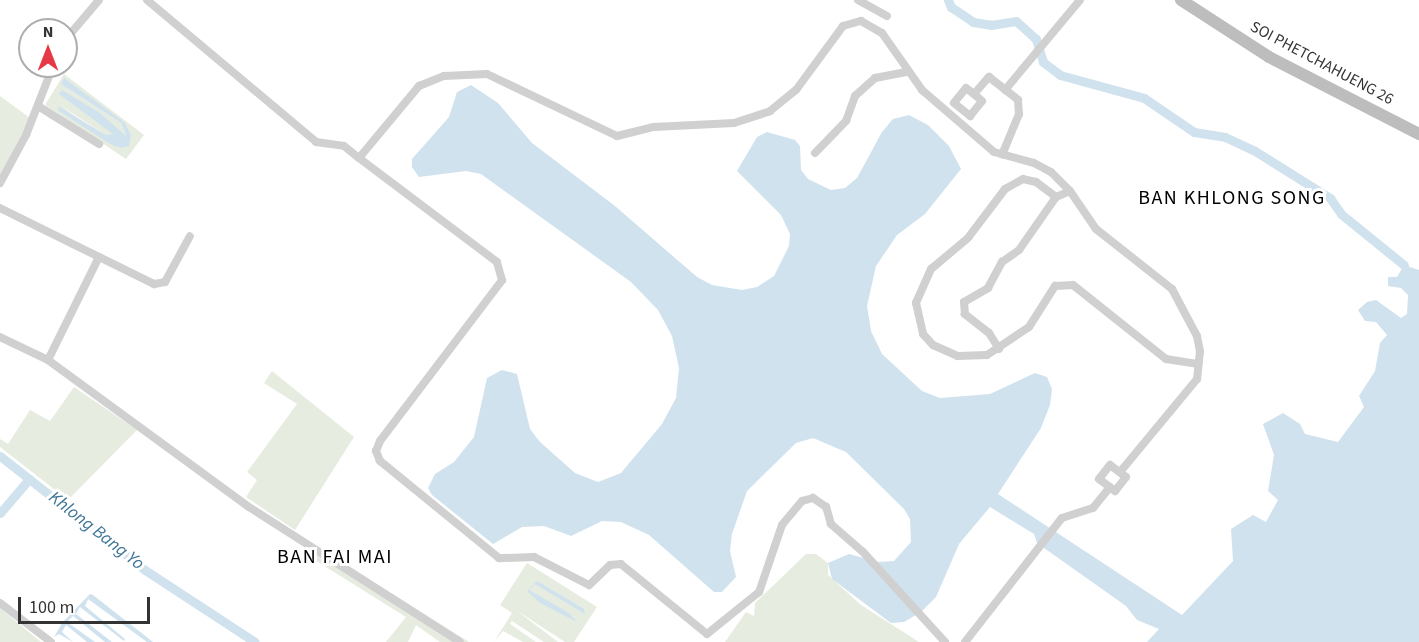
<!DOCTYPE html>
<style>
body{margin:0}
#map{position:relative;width:1419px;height:642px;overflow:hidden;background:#fff;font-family:"Source Sans 3",sans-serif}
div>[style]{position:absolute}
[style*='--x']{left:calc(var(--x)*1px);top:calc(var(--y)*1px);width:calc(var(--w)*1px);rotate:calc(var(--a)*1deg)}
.green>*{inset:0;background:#e6ecdf}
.water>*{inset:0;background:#cfe2ee}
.canal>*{height:9px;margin:-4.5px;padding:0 4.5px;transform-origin:4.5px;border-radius:4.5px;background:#cfe2ee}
.street>*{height:8px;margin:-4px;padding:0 4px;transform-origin:4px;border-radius:4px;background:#d0d0d0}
.secondary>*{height:12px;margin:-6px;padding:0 6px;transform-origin:6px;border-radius:6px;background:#bdbdbd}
span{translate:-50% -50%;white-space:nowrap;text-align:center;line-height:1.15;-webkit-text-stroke:6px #fff;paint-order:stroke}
.street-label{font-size:16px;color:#333}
.water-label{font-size:18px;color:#3f7597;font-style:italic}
.quarter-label{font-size:20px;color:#000;letter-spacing:1.5px}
.north{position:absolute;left:18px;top:18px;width:60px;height:60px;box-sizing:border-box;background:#fff;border:2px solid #adadad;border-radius:50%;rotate:0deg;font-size:16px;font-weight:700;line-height:24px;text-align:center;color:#333}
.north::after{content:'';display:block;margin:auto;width:21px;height:27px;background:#e63946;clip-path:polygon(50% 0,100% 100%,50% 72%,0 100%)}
.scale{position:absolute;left:18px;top:597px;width:132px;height:27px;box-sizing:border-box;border:3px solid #333;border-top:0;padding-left:8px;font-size:18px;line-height:21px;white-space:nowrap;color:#333;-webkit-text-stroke:4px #fff;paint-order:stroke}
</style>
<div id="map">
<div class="green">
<i style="clip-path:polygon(evenodd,64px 74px,144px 135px,126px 159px,45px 105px,64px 74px,61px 84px,125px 123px,129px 146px,110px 144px,64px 108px,106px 135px,114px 134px,100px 113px,126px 137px,121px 123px,61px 84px)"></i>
<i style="clip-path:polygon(0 96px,30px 118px,0 175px)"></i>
<i style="clip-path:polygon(272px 371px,354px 437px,295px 530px,246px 497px,257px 480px,247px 472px,297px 404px,264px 383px)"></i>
<i style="clip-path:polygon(74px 387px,137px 430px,68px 500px,0 447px,0 439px,8px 444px,30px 410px,50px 421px)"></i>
<i style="clip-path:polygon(318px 547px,469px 642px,440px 642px,416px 625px,408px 642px,386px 642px,406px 617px,310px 557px)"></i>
<i style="clip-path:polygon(806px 554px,816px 554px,828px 563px,828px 575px,861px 605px,919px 642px,725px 642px,746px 612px,754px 616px,755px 603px)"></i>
<i style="clip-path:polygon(527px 563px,597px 607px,574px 642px,565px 642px,516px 610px,558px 642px,544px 642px,512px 621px,510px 624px,536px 642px,523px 642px,503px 631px,494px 642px,512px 613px,500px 605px)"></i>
<i style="clip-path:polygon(0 608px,41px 642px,0 642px)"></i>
</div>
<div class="water">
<i style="clip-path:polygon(64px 78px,125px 123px,131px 135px,129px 146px,122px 148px,110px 144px,59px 111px,58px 106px,106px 135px,113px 134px,59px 94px,62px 90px,100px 113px,126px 136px,121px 123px,61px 84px)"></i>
<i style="clip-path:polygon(471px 85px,498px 103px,532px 143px,615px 206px,697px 277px,712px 285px,742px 290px,757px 287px,774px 276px,789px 246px,790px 234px,781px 215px,737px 171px,757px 137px,767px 132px,795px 140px,800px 146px,801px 170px,808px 179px,831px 190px,845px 188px,857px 178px,882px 132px,893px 119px,909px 115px,928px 125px,949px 146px,961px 169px,925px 214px,897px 235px,876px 266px,867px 306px,871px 331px,882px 354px,922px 391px,940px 398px,990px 394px,1035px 373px,1047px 377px,1052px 389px,1050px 405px,1041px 428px,998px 494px,1182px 615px,1233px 561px,1231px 529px,1253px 515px,1266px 522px,1278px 500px,1268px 491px,1274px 455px,1263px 424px,1283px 413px,1300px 424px,1305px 434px,1338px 442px,1364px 407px,1359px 396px,1375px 371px,1380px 343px,1387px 335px,1376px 322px,1365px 321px,1358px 310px,1367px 302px,1376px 300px,1401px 318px,1407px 314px,1408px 295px,1401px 288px,1388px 286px,1388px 277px,1397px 277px,1404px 265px,1419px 270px,1419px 642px,1147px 642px,1159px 629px,1137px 620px,1126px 606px,1037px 543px,1034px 534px,990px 507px,959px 544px,936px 597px,921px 612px,904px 622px,891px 623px,832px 579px,828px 563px,849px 554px,878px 562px,894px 561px,911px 542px,910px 519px,904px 509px,846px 452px,813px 438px,796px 443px,747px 491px,732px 534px,730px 551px,736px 577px,722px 592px,714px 592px,649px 535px,621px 522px,602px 521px,571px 536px,544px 526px,522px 527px,493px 544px,432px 495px,428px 488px,435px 474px,454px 462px,474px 437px,487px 378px,502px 370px,517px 374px,530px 429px,540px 442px,575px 473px,598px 482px,621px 473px,662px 424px,676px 398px,679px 368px,672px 336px,658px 310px,631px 282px,481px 174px,466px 171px,419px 177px,412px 167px,412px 159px,449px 117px,457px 92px)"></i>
<i style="clip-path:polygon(537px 581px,584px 609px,585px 614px,535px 584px,529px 590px,569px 613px,577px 622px,540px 603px,527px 591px)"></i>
<i style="clip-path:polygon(90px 594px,93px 595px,153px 642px,147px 642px,88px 599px,85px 606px,125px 639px,124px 641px,80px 607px,76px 614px,112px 642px,105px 642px,73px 616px,67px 622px,95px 642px,87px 642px,66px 625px,62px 632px,73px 642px,59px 634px,54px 637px,62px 623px)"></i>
</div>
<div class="canal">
<i style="--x:948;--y:0;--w:8;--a:67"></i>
<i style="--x:951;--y:7;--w:27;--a:34"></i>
<i style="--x:973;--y:22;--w:18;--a:9"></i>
<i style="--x:991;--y:25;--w:25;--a:-9"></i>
<i style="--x:1016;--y:21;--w:27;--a:42"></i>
<i style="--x:1036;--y:39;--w:24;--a:73"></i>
<i style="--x:1043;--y:62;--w:21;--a:37"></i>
<i style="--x:1060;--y:75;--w:87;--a:15.3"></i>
<i style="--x:1144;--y:98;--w:60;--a:34.2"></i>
<i style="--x:1194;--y:132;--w:31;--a:9"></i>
<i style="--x:1225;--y:137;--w:33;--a:25"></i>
<i style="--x:1255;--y:151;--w:89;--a:32.1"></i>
<i style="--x:1330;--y:198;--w:19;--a:55"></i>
<i style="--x:1341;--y:214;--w:81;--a:39"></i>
<i style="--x:0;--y:456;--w:184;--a:38.2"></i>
<i style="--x:145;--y:570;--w:131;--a:33.2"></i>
<i style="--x:0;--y:513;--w:45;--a:-49.5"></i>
</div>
<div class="street">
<i style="--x:147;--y:0;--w:221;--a:40"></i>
<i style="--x:316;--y:142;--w:28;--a:8"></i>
<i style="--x:344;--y:146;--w:19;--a:39"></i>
<i style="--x:858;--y:0;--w:33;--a:29"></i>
<i style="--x:66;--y:39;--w:51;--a:-49.8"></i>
<i style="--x:1005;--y:90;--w:117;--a:-50.2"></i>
<i style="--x:974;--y:94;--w:10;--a:-143"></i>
<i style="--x:966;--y:88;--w:19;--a:129"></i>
<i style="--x:954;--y:103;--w:21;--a:39"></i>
<i style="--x:970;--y:116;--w:19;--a:-51"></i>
<i style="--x:982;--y:101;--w:11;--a:-139"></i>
<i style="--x:974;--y:94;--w:23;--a:-49"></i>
<i style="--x:989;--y:77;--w:37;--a:38"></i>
<i style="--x:1018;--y:100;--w:14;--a:86"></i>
<i style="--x:1019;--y:114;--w:44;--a:112.5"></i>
<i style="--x:38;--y:106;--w:72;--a:31.9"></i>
<i style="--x:815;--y:153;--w:45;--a:-45.9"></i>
<i style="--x:846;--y:121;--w:27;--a:-70"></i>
<i style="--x:855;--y:96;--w:27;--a:-42"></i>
<i style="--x:875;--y:78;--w:33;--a:-11"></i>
<i style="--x:0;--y:183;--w:55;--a:-61.6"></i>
<i style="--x:26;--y:135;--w:74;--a:-68.6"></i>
<i style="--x:1056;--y:197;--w:25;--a:-143"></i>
<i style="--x:1036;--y:182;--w:13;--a:-167"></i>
<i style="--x:1023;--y:179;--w:21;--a:151"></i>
<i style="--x:1005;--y:189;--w:61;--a:127.1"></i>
<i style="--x:968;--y:238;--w:48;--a:140"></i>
<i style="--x:931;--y:269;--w:37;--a:114"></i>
<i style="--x:916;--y:303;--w:32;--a:77"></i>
<i style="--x:923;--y:334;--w:15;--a:48"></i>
<i style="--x:933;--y:345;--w:27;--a:24"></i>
<i style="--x:958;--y:356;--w:29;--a:-2"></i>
<i style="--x:987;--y:355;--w:50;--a:-33.7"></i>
<i style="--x:1029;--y:327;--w:49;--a:-57.6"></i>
<i style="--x:1055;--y:286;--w:18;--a:-3"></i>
<i style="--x:1073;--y:285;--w:119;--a:38.5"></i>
<i style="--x:1166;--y:359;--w:33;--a:9"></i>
<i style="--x:0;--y:208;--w:172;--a:26.3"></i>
<i style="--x:154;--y:284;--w:11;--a:-10"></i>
<i style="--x:165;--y:282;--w:52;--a:-61.5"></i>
<i style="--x:0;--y:337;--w:53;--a:25.6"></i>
<i style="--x:48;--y:360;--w:249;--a:36.2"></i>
<i style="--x:249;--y:507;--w:250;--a:32.6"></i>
<i style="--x:999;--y:349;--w:19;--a:-122"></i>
<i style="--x:989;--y:333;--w:31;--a:-142"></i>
<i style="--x:965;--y:314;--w:12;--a:-95"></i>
<i style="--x:964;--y:302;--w:28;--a:-30"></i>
<i style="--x:988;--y:288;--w:30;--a:-62"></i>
<i style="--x:1002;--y:262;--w:21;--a:-35"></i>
<i style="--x:1019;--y:250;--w:65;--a:-55.1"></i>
<i style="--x:1056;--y:197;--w:15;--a:-23"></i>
<i style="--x:48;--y:360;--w:115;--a:-63.7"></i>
<i style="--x:1110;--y:465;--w:20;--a:37"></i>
<i style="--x:1126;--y:477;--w:18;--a:128"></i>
<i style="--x:1115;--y:491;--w:20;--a:-143"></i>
<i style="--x:1099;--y:479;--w:18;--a:-52"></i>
<i style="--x:0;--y:603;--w:64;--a:37.4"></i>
<i style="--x:945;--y:642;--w:122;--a:-132.3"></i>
<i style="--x:863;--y:552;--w:43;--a:-138.8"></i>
<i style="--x:831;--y:524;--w:18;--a:-106"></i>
<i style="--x:826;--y:507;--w:16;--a:-145"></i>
<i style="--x:813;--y:498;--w:11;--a:165"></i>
<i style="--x:802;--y:501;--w:31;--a:130"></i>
<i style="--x:782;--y:525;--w:71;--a:108.9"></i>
<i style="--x:759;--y:592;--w:67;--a:141.1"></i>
<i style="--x:707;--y:634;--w:111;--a:-140.9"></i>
<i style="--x:621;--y:564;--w:11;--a:175"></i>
<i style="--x:610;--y:565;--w:29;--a:136"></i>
<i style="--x:589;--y:585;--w:62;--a:-153"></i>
<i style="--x:534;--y:557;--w:35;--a:178"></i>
<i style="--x:499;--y:558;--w:154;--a:-140.8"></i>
<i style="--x:380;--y:461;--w:11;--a:-112"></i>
<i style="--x:376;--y:451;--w:11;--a:-68"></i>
<i style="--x:380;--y:441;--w:202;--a:-52.8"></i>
<i style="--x:502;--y:280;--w:19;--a:-106"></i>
<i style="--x:497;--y:262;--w:173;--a:-143"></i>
<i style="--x:359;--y:158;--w:94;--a:-50.2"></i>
<i style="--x:419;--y:86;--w:27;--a:-22"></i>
<i style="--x:444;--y:76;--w:43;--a:-2.7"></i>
<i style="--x:487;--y:74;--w:144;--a:25.5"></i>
<i style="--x:617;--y:136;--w:38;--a:-14"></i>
<i style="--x:654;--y:127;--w:80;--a:-2.9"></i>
<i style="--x:734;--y:123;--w:38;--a:-18"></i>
<i style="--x:770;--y:111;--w:33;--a:-39"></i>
<i style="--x:796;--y:90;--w:79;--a:-53.7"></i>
<i style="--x:843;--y:26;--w:19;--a:-16"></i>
<i style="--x:861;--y:21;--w:24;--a:30"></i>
<i style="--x:882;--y:33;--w:70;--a:54.9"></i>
<i style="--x:922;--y:90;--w:95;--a:40.7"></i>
<i style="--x:994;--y:152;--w:41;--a:15.4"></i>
<i style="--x:1034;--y:163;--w:19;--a:28"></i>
<i style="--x:1051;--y:172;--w:27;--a:45"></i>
<i style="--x:1070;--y:191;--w:46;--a:55.6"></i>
<i style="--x:1096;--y:229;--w:97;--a:38.3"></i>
<i style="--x:1172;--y:289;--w:53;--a:62"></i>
<i style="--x:1197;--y:336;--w:15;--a:79"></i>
<i style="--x:1200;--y:351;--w:28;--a:96"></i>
<i style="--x:1197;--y:379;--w:121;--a:129.6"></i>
<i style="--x:965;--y:642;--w:157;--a:-52"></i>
<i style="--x:1062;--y:518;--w:33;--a:-18"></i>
<i style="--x:1093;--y:508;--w:27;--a:-51"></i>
</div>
<div class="secondary">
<i style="--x:1181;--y:0;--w:105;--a:32.9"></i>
<i style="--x:1269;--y:57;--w:169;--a:27.2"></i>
</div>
<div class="street-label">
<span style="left:1322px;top:63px;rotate:28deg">SOI PHETCHAHUENG 26</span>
</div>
<div class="water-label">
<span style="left:96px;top:531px;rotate:38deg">Khlong Bang Yo</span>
</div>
<div class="quarter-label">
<span style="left:1232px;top:198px">BAN KHLONG SONG</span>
<span style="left:335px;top:557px">BAN FAI MAI</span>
</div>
<div class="north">N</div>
<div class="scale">100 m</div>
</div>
